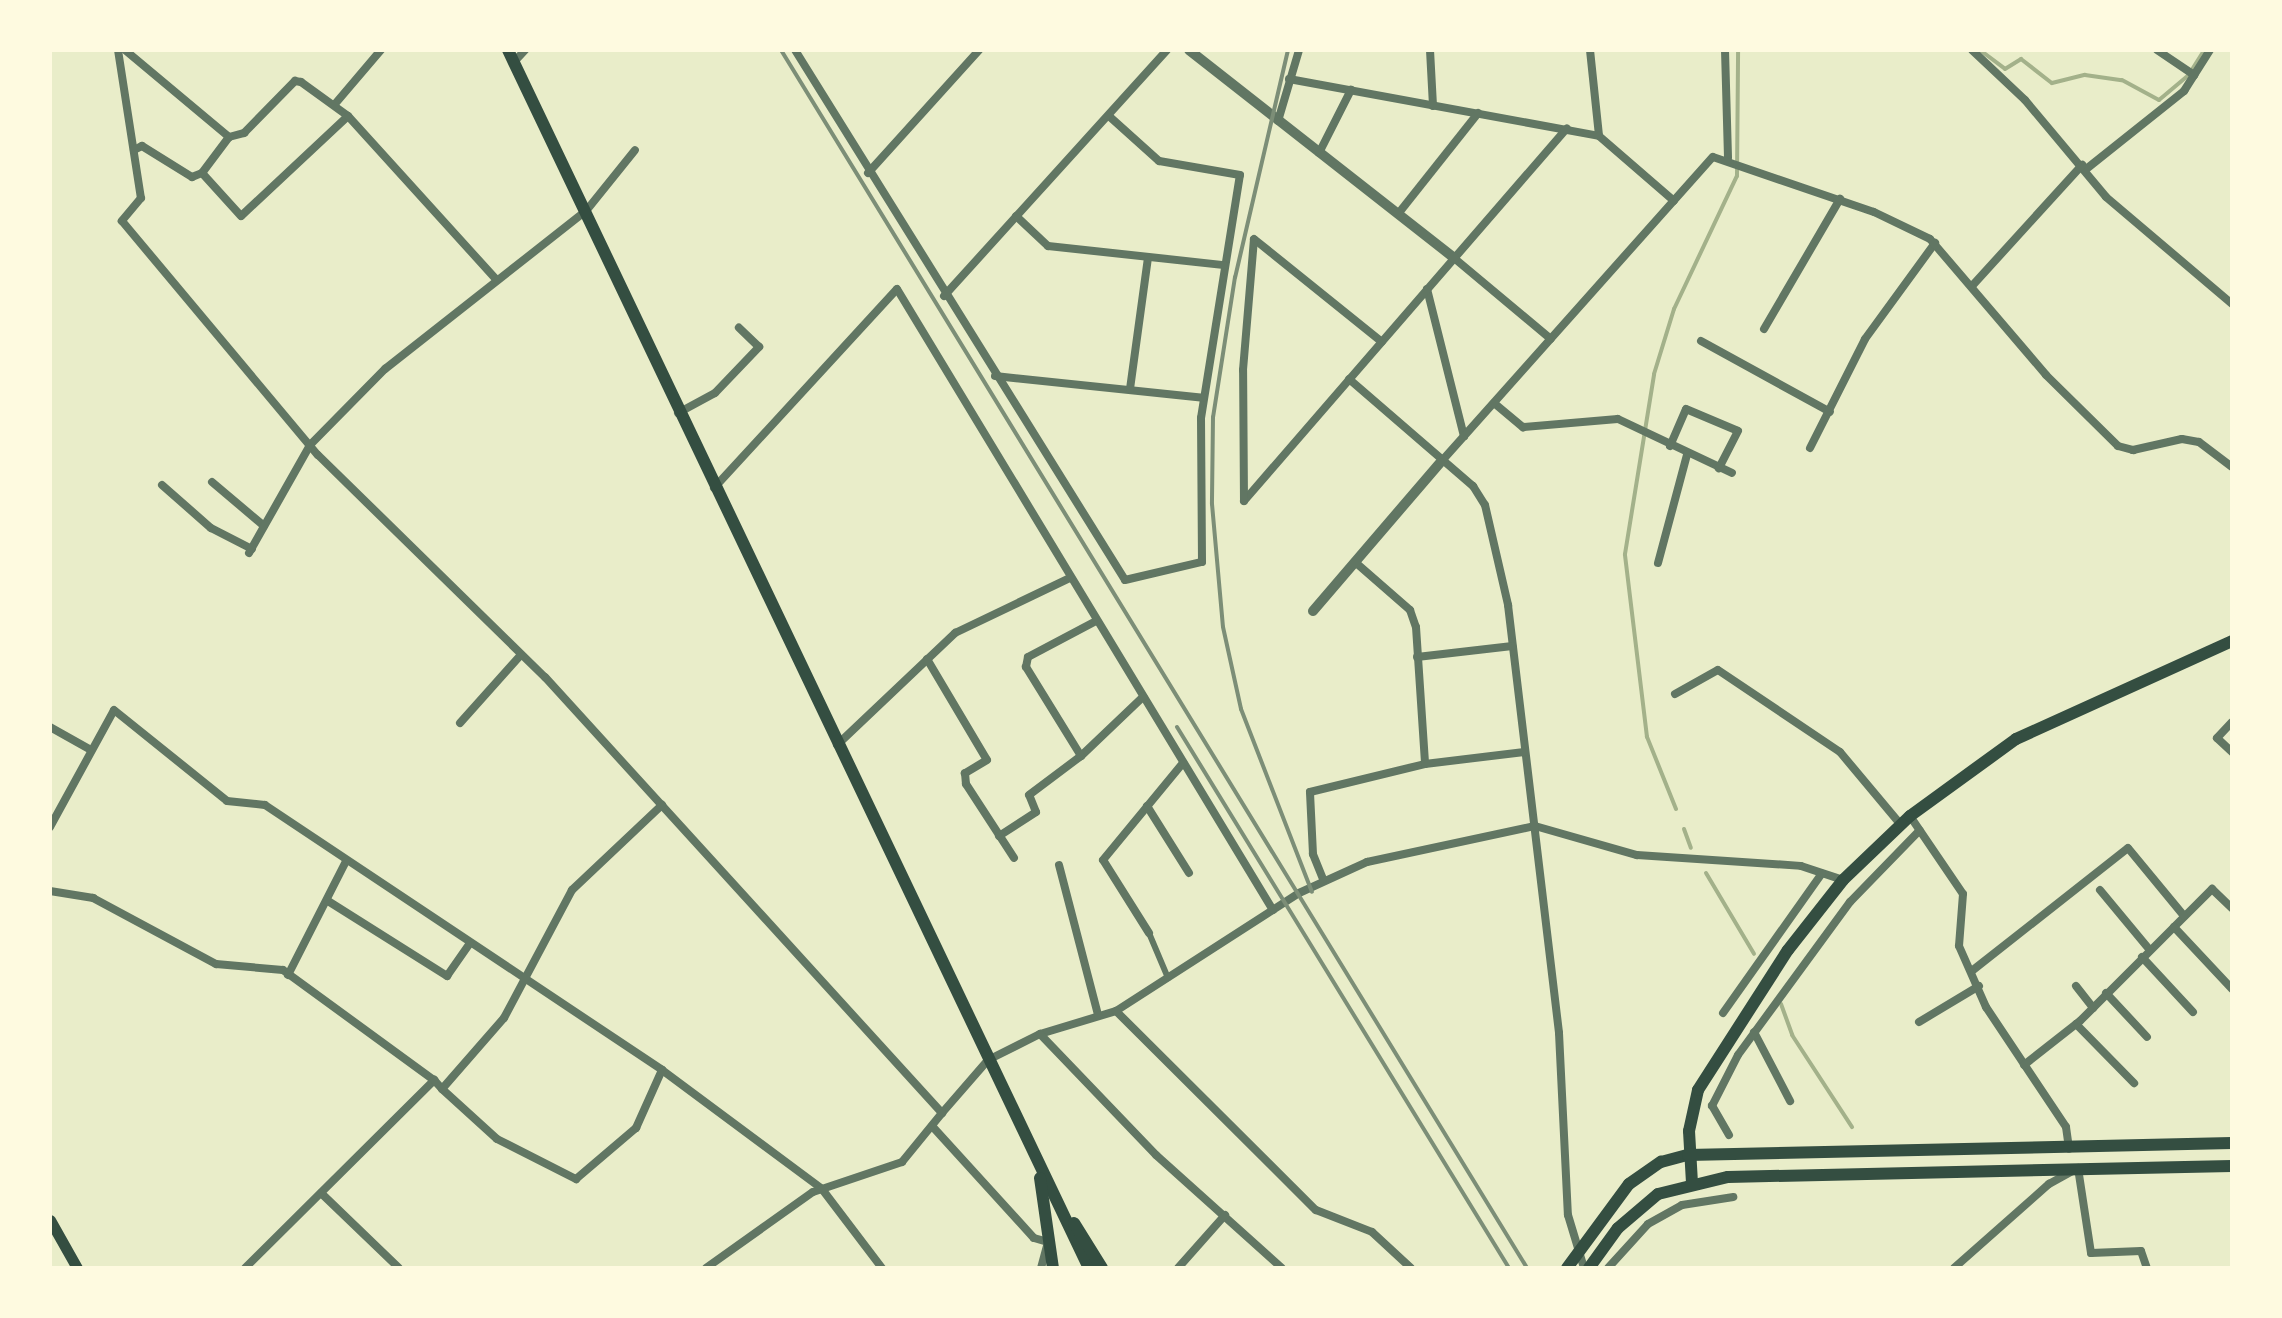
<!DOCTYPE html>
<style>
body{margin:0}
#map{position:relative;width:2282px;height:1318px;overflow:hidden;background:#e9edc9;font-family:"Roboto Condensed",sans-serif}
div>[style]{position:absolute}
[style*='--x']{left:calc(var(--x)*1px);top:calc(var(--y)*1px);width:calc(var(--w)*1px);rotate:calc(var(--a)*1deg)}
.stream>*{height:4px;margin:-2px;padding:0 2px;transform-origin:2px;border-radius:2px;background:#a3b18a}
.pedestrian>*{height:6px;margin:-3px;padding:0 3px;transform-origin:3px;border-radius:3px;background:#617663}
.minor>*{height:8px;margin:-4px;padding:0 4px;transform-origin:4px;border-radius:4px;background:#617663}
.tertiary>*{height:10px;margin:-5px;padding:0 5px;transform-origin:5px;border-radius:5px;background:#617663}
.secondary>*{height:11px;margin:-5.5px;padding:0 5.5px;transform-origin:5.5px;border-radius:5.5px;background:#344e41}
.primary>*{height:12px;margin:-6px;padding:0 6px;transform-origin:6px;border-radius:6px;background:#344e41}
.trunk>*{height:12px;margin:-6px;padding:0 6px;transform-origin:6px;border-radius:6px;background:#344e41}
.rail>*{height:4px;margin:-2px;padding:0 2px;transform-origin:2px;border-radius:2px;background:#7c8e77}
span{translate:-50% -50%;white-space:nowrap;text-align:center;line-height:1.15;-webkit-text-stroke:8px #fefae0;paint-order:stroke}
.frame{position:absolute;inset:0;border:52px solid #fefae0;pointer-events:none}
</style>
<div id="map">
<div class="stream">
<i style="--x:1980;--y:50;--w:31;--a:37"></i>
<i style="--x:2005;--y:69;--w:19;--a:-32"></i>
<i style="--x:2021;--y:59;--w:39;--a:38"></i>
<i style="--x:2052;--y:83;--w:34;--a:-14"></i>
<i style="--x:2085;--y:75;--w:37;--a:8"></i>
<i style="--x:2122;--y:80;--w:42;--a:28.4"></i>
<i style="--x:2159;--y:100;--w:38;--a:-40"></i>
<i style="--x:2188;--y:76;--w:31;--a:-58"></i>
<i style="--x:1676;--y:809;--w:78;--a:-111.9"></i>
<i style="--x:1647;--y:737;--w:184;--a:-96.9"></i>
<i style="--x:1625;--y:554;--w:182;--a:-80.8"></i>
<i style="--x:1654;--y:374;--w:68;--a:-72.9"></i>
<i style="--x:1674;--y:309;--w:147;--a:-64.7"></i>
<i style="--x:1737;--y:176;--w:126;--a:-89.5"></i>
<i style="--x:1684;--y:829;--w:20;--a:70"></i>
<i style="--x:1706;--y:873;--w:94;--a:59.3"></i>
<i style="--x:1781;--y:1004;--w:33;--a:70"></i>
<i style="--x:1792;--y:1035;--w:110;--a:56.9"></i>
</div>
<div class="pedestrian">
<i style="--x:1149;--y:933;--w:49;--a:67.1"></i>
</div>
<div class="minor">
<i style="--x:118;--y:50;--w:150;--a:81.2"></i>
<i style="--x:141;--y:198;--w:30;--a:130"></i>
<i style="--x:122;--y:221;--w:305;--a:50.1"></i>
<i style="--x:318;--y:455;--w:318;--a:44.4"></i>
<i style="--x:545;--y:677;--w:590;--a:47.68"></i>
<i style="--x:942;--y:1113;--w:70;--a:-49"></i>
<i style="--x:988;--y:1060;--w:58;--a:-26.6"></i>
<i style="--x:1040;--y:1034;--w:79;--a:-16.8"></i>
<i style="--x:1116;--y:1011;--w:218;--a:-32.8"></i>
<i style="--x:1299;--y:893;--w:75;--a:-24.5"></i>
<i style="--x:1367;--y:862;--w:172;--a:-12.1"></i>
<i style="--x:1535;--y:826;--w:106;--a:15.9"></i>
<i style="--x:1637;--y:855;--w:164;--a:3.8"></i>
<i style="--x:1801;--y:866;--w:44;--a:18.4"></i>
<i style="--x:125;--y:50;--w:136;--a:39.9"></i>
<i style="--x:795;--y:50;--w:624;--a:58.09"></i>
<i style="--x:1125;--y:580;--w:79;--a:-13.2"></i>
<i style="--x:1202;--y:562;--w:144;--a:-90.4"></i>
<i style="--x:1201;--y:418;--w:246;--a:-80.9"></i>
<i style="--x:1240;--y:175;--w:82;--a:-170.2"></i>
<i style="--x:1159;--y:161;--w:67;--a:-138"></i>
<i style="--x:1430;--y:50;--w:56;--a:86.9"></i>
<i style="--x:1590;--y:50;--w:86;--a:84"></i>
<i style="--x:1725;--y:50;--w:108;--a:88.4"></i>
<i style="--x:1972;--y:50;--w:73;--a:43.3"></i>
<i style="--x:2025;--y:100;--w:126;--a:50.1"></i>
<i style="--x:2106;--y:197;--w:165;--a:40.3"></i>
<i style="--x:2157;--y:50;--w:45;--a:34"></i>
<i style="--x:513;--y:63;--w:18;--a:-47"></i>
<i style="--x:1289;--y:79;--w:315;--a:10.4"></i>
<i style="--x:1599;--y:136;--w:99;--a:40.9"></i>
<i style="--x:335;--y:104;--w:71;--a:-49.6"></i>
<i style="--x:348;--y:116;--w:146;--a:136.9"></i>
<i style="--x:241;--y:216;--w:58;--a:-132.2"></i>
<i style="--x:202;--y:173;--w:45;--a:-53.1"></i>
<i style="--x:229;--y:137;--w:16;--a:-15"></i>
<i style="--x:244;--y:133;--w:73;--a:-45.6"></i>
<i style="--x:295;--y:81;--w:6;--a:9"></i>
<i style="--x:301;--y:82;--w:58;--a:35.9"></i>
<i style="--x:348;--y:116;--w:220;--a:47.8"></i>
<i style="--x:1278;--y:121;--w:74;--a:-73.5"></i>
<i style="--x:134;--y:150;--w:9;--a:-27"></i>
<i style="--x:142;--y:146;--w:59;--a:31.8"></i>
<i style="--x:192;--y:177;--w:11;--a:-22"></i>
<i style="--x:1319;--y:153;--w:71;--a:-63.1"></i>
<i style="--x:2085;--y:170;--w:127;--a:-38.6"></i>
<i style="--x:2184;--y:91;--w:49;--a:-57.6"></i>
<i style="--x:868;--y:173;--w:166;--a:-47.9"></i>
<i style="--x:1398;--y:214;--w:129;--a:-51.6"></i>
<i style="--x:1016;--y:216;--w:44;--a:43.2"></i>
<i style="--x:1048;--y:246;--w:177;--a:6.2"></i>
<i style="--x:1254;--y:239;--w:164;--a:38.8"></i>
<i style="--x:1454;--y:258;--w:126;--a:39.9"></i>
<i style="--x:1972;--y:286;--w:164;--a:-47.7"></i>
<i style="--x:1427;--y:289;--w:152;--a:75.9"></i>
<i style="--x:944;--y:296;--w:332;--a:-47.8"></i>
<i style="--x:1764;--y:329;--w:151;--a:-59.7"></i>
<i style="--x:1701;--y:341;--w:147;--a:28.8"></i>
<i style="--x:995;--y:376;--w:209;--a:6"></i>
<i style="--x:1349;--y:379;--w:164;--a:40.8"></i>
<i style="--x:1473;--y:486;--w:22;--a:58"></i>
<i style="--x:1485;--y:505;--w:103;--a:77"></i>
<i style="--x:1508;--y:605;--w:431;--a:83.2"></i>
<i style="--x:1559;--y:1033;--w:182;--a:87.2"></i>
<i style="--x:1568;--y:1215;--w:55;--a:73.2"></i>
<i style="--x:1130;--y:389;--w:133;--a:-82.2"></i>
<i style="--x:1494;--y:403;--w:38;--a:40"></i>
<i style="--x:1523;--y:427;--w:95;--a:-4.8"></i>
<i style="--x:1618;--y:419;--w:126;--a:25.3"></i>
<i style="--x:678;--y:413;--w:42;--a:-28.4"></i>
<i style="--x:715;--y:393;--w:64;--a:-46.3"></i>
<i style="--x:759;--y:347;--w:28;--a:-136"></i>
<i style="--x:1670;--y:446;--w:40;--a:-66.6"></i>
<i style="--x:1686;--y:409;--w:56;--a:22.9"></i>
<i style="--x:1738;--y:431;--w:42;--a:117.2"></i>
<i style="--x:1810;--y:448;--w:122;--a:-63.2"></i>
<i style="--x:1865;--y:339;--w:119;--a:-53.9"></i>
<i style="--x:1440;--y:463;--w:410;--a:-48.3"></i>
<i style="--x:1713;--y:157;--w:170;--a:18.9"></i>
<i style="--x:1874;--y:212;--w:62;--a:25.7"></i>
<i style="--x:1930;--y:239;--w:179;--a:49.5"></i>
<i style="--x:2046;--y:375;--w:101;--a:44.6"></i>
<i style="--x:2118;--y:446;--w:16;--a:15"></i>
<i style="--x:2133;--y:450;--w:50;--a:-12.7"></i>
<i style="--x:2182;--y:439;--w:17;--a:10"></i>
<i style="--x:2199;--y:442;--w:41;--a:37.1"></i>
<i style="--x:212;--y:482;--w:68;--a:40.2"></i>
<i style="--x:162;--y:485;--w:65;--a:41.3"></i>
<i style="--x:211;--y:528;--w:46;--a:27.1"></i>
<i style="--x:714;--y:488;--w:270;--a:-47.4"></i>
<i style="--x:897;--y:289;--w:726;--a:58.81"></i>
<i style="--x:1244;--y:501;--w:493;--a:-49.1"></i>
<i style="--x:1244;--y:501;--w:131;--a:-90.4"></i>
<i style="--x:1243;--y:370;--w:131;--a:-85.2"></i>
<i style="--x:249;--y:553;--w:124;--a:-60.5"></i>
<i style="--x:310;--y:445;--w:107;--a:-45.4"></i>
<i style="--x:385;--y:369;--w:256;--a:-38.2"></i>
<i style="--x:586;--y:211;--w:78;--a:-51.2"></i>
<i style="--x:1355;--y:562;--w:73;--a:41.1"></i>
<i style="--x:1410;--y:610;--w:18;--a:71"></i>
<i style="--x:1416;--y:627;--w:137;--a:86.2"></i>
<i style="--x:1658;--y:563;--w:112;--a:-75"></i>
<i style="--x:1417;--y:657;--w:96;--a:-6.6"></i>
<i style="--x:927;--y:659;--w:117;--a:59.3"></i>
<i style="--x:987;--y:760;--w:26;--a:149"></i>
<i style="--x:965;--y:773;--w:11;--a:85"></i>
<i style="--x:966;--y:784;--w:88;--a:57"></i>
<i style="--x:1675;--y:694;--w:49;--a:-29.2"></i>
<i style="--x:1718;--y:670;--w:147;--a:33.9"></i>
<i style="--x:1840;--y:752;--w:95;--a:50.1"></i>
<i style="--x:2232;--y:722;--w:22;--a:133"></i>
<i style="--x:2217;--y:738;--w:21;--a:43"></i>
<i style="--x:460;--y:723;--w:90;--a:-48.2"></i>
<i style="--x:50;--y:727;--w:45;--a:29.4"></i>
<i style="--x:837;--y:745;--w:163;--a:-43.5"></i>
<i style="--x:955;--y:633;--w:127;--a:-25.6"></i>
<i style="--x:1081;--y:756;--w:86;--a:-43.6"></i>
<i style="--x:1147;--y:806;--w:79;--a:57.9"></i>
<i style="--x:1910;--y:816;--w:94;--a:55.8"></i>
<i style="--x:1963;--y:894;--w:52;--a:94.4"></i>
<i style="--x:1959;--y:946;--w:67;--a:66.1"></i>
<i style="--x:1986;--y:1007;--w:144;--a:56.3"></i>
<i style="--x:2066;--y:1127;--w:22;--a:82"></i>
<i style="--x:50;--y:827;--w:133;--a:-61.3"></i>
<i style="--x:114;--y:710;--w:145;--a:38.8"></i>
<i style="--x:227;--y:801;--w:38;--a:6"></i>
<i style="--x:265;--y:805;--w:477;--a:33.7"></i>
<i style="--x:662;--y:1070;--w:199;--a:36.6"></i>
<i style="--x:822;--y:1189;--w:99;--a:52.8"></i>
<i style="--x:999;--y:836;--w:44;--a:-33"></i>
<i style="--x:1036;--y:812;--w:18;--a:-112"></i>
<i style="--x:1029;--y:795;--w:65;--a:-36.9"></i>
<i style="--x:1081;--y:756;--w:105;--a:-121.7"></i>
<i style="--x:1026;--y:667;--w:10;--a:-79"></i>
<i style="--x:1028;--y:657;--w:77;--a:-27.9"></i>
<i style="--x:1059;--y:865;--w:155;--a:75.4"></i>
<i style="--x:1323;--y:879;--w:27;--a:-112"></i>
<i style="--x:1313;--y:854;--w:62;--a:-92.8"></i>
<i style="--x:1310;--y:792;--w:118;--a:-13.7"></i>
<i style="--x:1425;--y:764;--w:100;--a:-6.9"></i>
<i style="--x:2100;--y:890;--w:77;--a:50.3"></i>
<i style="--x:50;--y:891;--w:44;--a:9.2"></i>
<i style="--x:93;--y:898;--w:140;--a:28.2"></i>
<i style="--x:216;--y:964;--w:67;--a:5.1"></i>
<i style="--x:283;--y:970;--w:187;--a:36.1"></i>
<i style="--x:328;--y:901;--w:141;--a:32.2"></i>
<i style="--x:447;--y:976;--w:40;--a:-55.1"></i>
<i style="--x:2174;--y:927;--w:54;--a:-45"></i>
<i style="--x:2212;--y:889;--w:28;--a:44"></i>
<i style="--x:1149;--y:933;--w:86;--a:-122.2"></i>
<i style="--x:1103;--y:860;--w:126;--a:-50.5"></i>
<i style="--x:2142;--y:957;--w:75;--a:47.2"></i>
<i style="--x:1973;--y:970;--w:197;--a:-38.2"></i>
<i style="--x:2128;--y:848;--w:88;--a:50.5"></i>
<i style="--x:288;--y:975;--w:128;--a:-63"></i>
<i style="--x:2076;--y:986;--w:28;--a:52"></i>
<i style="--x:2106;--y:993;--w:60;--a:47"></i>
<i style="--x:1116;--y:1011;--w:282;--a:44.9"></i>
<i style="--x:1316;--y:1210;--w:60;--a:21.4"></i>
<i style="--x:1372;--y:1232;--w:53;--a:42.7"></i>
<i style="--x:1723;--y:1013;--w:171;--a:-54.7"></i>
<i style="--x:1919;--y:1022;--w:70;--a:-31"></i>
<i style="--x:2076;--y:1024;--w:83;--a:45.5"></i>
<i style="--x:1754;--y:1032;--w:78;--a:62.4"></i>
<i style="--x:1040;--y:1034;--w:168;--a:46.2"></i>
<i style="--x:1156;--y:1155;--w:169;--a:41.9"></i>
<i style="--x:2024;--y:1065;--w:71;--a:-38.2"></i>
<i style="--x:2080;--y:1021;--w:133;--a:-45"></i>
<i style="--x:2174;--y:927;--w:85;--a:46.9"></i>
<i style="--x:442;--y:1089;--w:74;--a:42.3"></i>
<i style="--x:497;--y:1139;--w:89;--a:26.9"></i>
<i style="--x:576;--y:1179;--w:79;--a:-40.4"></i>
<i style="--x:636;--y:1128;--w:64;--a:-65.9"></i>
<i style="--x:932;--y:1126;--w:151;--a:47.7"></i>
<i style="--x:1034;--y:1238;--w:15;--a:16"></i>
<i style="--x:1048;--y:1242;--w:27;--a:105"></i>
<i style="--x:1729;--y:1135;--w:34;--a:-120"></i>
<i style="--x:1712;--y:1106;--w:57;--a:-63"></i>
<i style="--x:1738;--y:1055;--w:190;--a:-53.8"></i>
<i style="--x:1850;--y:902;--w:100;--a:-45.8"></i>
<i style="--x:321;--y:1193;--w:108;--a:43.9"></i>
<i style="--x:245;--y:1268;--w:267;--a:-44.8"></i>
<i style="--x:434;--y:1080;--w:12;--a:48"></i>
<i style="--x:442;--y:1089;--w:94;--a:-48.9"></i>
<i style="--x:504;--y:1018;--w:145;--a:-62"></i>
<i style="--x:572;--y:890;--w:124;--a:-43.4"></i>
<i style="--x:706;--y:1268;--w:131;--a:-35.4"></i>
<i style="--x:813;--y:1192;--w:94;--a:-18.6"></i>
<i style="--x:902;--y:1162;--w:63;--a:-50.8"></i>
<i style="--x:1178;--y:1268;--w:71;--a:-48.4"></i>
<i style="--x:1608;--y:1268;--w:59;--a:-47.7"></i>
<i style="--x:1648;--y:1224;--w:39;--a:-29"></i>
<i style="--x:1682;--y:1205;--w:52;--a:-8.9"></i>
<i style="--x:1954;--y:1268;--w:127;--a:-41.5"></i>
<i style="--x:2049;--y:1184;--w:33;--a:-29"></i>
<i style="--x:2078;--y:1168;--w:86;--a:81.3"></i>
<i style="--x:2091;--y:1253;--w:50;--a:-2.3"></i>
<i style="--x:2141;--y:1251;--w:18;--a:71"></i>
</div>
<div class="tertiary">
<i style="--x:1189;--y:50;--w:337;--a:38.1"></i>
<i style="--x:1313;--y:611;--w:195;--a:-49.4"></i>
</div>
<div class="secondary">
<i style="--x:50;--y:1220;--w:55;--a:60.6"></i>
</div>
<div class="primary">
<i style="--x:1692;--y:1183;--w:52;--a:-93.3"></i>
<i style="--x:1689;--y:1131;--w:42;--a:-77.6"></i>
<i style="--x:1698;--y:1090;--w:166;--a:-57.3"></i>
<i style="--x:1788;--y:950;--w:89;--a:-51.8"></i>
<i style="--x:1843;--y:880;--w:93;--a:-43.7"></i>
<i style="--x:1910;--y:816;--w:131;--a:-36"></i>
<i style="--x:2016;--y:739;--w:237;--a:-24.4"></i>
<i style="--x:1567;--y:1268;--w:104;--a:-53.6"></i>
<i style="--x:1629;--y:1184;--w:39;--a:-35"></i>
<i style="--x:1661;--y:1162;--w:28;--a:-15"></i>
<i style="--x:1688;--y:1155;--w:544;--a:-1.26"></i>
<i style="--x:1589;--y:1268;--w:49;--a:-54.1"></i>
<i style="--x:1618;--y:1228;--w:52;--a:-40.4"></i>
<i style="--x:1658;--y:1194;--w:72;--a:-13.7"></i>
<i style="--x:1728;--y:1177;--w:504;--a:-1.25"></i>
</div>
<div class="trunk">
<i style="--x:508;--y:50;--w:1349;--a:64.5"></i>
<i style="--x:1040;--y:1178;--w:91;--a:81.8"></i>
<i style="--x:1074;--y:1223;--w:53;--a:58.1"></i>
</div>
<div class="rail">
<i style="--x:781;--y:50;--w:1428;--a:58.51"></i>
<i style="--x:1288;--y:50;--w:233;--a:103.1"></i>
<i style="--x:1235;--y:277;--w:142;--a:98.9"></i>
<i style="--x:1213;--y:417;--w:87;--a:90.7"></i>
<i style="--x:1212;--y:504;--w:123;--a:84.9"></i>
<i style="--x:1223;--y:627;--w:84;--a:77.6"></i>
<i style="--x:1241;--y:709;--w:196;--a:68.8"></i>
<i style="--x:1177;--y:727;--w:635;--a:58.46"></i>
</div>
<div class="frame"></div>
</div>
